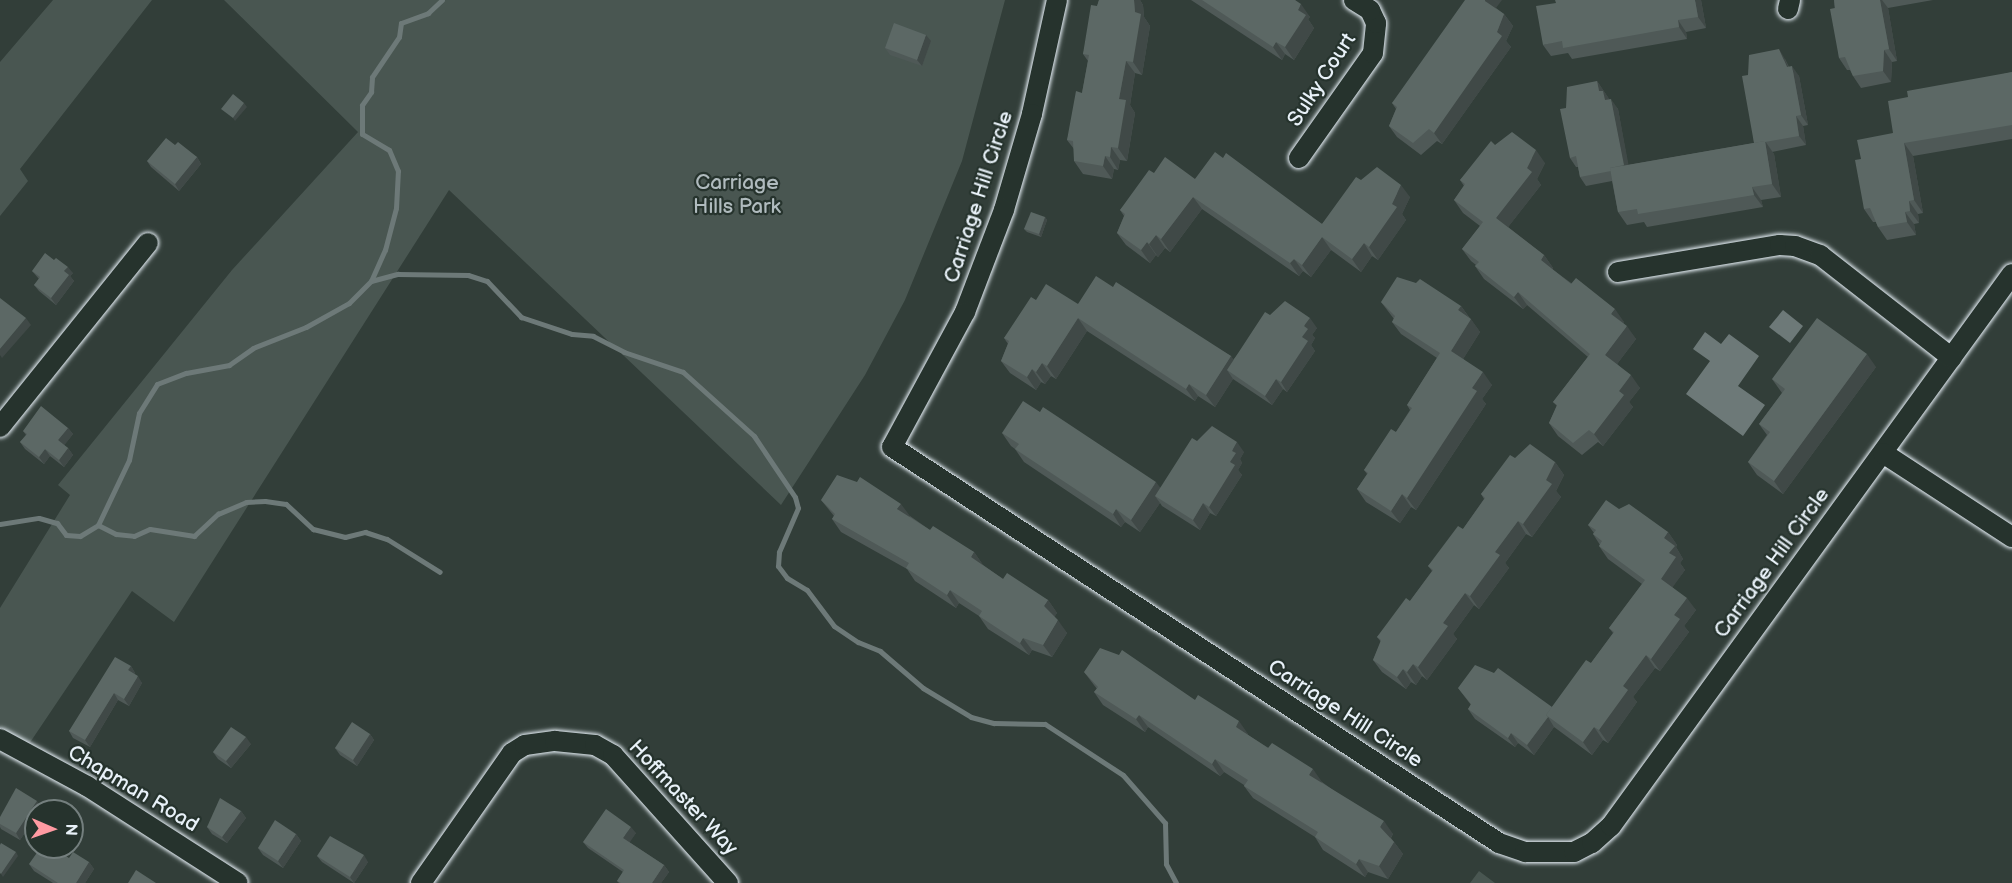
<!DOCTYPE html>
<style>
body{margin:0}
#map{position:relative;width:2012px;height:883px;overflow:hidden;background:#323e39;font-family:"Balsamiq Sans",sans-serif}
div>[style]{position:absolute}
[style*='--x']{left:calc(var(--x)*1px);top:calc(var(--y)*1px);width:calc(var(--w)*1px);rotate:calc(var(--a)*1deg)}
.green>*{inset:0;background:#495651}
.water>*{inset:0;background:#6d7978}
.stream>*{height:5px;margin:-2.5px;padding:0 2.5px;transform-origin:2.5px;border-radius:2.5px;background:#6d7978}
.roads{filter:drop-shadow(0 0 2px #e8f1f8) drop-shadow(0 0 2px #e8f1f8)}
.minor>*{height:20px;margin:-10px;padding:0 10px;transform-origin:10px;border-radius:10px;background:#26332d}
.wall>*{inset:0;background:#4f5957}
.shaded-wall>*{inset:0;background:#404947}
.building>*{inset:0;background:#5c6865}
span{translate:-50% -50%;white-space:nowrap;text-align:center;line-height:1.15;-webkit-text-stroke:4.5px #26332d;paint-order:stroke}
.street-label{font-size:21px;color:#e8f1f8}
.park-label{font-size:21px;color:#b0bbbe}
.north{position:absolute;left:24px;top:799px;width:60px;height:60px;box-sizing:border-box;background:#26332d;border:2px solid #747f7e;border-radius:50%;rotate:92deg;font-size:16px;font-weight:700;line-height:24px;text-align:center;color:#e8f1f8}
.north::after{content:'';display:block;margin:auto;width:21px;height:27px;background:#ff9aa2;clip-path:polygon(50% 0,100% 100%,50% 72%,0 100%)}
</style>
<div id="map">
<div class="green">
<i style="clip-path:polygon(53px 0,152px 0,20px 169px,28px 181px,0 216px,0 62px)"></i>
<i style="clip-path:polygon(224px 0,1005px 0,962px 161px,905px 300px,865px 375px,781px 505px,449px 190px,174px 622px,132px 591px,29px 744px,0 730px,0 608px,70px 495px,58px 485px,232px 270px,358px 132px)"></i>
<i style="clip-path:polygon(1479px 871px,1495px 883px,1496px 883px,1470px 883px)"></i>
</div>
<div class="water">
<i style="clip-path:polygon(1783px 310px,1803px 326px,1790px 343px,1769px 327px)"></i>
<i style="clip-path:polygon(1705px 332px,1721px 344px,1729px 334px,1759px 356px,1738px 386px,1765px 405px,1743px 436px,1686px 394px,1710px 361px,1693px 349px)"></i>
</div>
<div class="stream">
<i style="--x:371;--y:281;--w:28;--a:-15"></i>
<i style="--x:398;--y:274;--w:70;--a:0.8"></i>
<i style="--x:468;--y:275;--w:20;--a:18"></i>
<i style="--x:487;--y:281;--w:50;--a:46.6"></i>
<i style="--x:521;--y:317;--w:54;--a:18.4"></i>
<i style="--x:572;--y:334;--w:21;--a:5"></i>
<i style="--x:593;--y:336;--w:35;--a:27"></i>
<i style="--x:624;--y:352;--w:62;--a:18.7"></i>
<i style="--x:683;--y:372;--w:96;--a:42"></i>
<i style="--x:754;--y:436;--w:73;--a:56.1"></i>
<i style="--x:795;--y:497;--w:11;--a:75"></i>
<i style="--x:798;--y:508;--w:48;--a:113.4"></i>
<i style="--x:779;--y:552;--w:14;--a:94"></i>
<i style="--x:778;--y:566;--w:15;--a:53"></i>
<i style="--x:787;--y:578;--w:23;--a:31"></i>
<i style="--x:807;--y:590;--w:45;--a:53.1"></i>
<i style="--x:834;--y:626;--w:29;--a:34"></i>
<i style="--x:858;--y:642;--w:24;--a:22"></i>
<i style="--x:880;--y:651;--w:57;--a:40.7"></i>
<i style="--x:923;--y:688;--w:56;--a:31.1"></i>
<i style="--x:971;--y:717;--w:24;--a:15"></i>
<i style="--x:994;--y:723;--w:51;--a:1.1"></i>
<i style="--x:1045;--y:724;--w:93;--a:33.2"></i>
<i style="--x:1123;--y:775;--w:64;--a:48.8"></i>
<i style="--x:1165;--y:823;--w:41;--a:88.6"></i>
<i style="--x:1166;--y:864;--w:21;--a:62"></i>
<i style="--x:0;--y:524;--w:39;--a:-9"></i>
<i style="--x:39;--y:518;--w:19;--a:16"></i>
<i style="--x:57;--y:523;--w:15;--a:53"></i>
<i style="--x:66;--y:535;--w:14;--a:4"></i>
<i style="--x:80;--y:536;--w:21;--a:-31"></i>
<i style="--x:98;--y:525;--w:72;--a:-64.5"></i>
<i style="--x:129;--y:460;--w:48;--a:-78"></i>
<i style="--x:139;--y:413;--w:34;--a:-58"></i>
<i style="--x:157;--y:384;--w:31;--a:-21"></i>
<i style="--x:186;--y:373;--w:44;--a:-10.5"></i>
<i style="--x:229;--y:365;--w:29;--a:-35"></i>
<i style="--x:253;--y:348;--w:57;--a:-21.6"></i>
<i style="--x:306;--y:327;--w:49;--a:-29.2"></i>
<i style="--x:349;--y:303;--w:31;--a:-45"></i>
<i style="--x:371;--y:281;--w:34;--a:-66"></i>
<i style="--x:385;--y:250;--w:43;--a:-75.3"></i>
<i style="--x:396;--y:208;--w:37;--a:-87"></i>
<i style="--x:398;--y:171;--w:23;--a:-113"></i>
<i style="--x:389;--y:150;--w:31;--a:-149"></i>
<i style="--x:362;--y:134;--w:29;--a:-90"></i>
<i style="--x:362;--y:105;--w:16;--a:-55"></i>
<i style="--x:371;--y:92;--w:15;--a:-86"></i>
<i style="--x:372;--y:77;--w:48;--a:-56"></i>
<i style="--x:399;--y:37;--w:14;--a:-82"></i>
<i style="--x:401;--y:23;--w:29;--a:-20"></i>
<i style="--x:428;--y:13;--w:19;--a:-43"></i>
<i style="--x:98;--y:525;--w:20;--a:27"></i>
<i style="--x:116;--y:534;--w:18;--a:6"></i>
<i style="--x:134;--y:536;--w:17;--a:-24"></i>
<i style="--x:150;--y:529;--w:45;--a:9"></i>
<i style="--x:194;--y:536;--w:33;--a:-43"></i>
<i style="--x:218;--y:514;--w:30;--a:-23"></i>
<i style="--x:246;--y:502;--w:19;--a:-3"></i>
<i style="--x:265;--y:501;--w:21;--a:8"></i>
<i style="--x:286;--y:504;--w:37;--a:43"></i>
<i style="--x:313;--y:529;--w:33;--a:14"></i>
<i style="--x:345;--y:537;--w:21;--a:-14"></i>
<i style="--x:365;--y:532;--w:23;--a:18"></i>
<i style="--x:387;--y:539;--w:62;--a:31.9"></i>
</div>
<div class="roads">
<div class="minor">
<i style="--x:1057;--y:0;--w:117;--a:102.4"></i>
<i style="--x:1032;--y:114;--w:100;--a:106.3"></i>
<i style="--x:1004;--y:210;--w:109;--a:110.9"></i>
<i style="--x:965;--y:312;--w:153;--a:118.4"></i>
<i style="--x:892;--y:447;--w:725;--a:33.12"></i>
<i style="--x:1499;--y:843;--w:28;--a:19"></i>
<i style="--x:1525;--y:852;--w:49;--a:0"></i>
<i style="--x:1574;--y:852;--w:20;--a:-27"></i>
<i style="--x:1592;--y:843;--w:25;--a:-42"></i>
<i style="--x:1611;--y:826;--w:682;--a:-54"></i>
<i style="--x:1788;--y:9;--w:9;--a:-77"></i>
<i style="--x:1299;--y:158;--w:128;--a:-54.8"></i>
<i style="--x:1373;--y:53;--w:30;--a:-84"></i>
<i style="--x:1376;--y:23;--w:14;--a:-115"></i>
<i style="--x:1370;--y:10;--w:19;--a:-148"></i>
<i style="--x:1618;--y:272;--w:164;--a:-9.5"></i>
<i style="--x:1780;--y:245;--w:15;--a:4"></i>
<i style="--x:1795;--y:246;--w:27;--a:20"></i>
<i style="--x:1820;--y:255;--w:167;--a:38"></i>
<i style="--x:0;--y:427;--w:236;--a:-51.2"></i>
<i style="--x:1883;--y:453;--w:154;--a:33.1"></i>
<i style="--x:0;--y:739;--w:99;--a:28.4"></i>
<i style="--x:87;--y:786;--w:179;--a:32.7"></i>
<i style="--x:421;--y:883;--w:159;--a:-55"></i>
<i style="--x:512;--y:753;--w:15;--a:-32"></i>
<i style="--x:525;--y:745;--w:30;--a:-8"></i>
<i style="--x:555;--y:741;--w:40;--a:5.7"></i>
<i style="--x:595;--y:745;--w:21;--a:29"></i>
<i style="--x:613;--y:755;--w:172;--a:48.1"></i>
</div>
</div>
<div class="wall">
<i style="clip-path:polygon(1099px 0,1140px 0,1143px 5px,1144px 17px,1150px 26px,1142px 75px,1135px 73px,1130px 105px,1135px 113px,1127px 161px,1120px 160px,1118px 170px,1114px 169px,1112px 179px,1083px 174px,1074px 161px,1074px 149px,1067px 140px,1082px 93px,1088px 61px,1083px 54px)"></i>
<i style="clip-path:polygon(1191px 0,1295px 0,1310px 17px,1308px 19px,1314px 28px,1294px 60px,1285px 54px,1282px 60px)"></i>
<i style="clip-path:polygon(1701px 0,1706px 28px,1686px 32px,1687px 39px,1572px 59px,1568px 53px,1551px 56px,1543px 45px)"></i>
<i style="clip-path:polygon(1834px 0,1933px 0,1888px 8px,1897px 61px,1892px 62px,1891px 82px,1861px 88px,1853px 76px,1850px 70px,1847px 70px,1839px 58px)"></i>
<i style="clip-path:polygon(1496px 8px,1504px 14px,1513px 26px,1506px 41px,1511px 47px,1442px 144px,1437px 141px,1421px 155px,1397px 137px,1389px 126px,1396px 109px,1392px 103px)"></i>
<i style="clip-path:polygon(931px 41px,922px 66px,890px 55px,885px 48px)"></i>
<i style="clip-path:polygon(1785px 59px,1789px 67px,1799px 76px,1808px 125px,1803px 126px,1806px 145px,1772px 152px,1774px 154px,1781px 197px,1761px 200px,1763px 207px,1647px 227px,1644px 222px,1627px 225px,1618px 212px,1612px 181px,1586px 186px,1580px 177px,1578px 167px,1576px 167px,1570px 158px,1566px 108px,1597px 81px,1609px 99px,1618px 109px,1628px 165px,1754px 143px,1748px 75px)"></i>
<i style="clip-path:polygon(2012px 72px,2012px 139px,1913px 156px,1923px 213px,1918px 214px,1919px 223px,1914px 224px,1916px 235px,1887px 240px,1878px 227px,1876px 222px,1873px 222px,1864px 209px,1861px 159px,1893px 133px,1908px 97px)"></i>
<i style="clip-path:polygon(175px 145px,197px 157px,201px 164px,179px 191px,151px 167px,147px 161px)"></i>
<i style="clip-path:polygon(1495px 145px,1545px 163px,1537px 179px,1541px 185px,1508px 227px,1544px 255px,1553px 268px,1552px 269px,1624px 322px,1623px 323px,1636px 339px,1617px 364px,1640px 388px,1629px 402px,1633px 407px,1603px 446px,1598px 442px,1582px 455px,1558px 436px,1549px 423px,1557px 406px,1553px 402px,1588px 357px,1527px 305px,1523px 309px,1484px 279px,1475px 266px,1476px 265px,1471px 261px,1462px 249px,1480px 226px,1463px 213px,1454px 200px,1464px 186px,1460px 180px)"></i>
<i style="clip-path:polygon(1223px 158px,1322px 224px,1361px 180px,1410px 197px,1402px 214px,1406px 220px,1378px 260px,1372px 256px,1361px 272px,1331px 250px,1311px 277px,1303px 271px,1299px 276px,1202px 209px,1170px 252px,1165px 248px,1158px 257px,1156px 255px,1150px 263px,1126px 245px,1117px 233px,1124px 216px,1120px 210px,1154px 173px,1195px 179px)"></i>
<i style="clip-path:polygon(1045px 217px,1047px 220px,1041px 237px,1027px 232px,1024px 229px)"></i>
<i style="clip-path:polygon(32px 271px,73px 273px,70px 276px,74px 281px,56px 305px,39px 291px,34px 285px,39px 279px)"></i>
<i style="clip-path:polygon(1113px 287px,1231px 356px,1233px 360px,1270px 315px,1317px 328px,1312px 335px,1315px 338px,1311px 345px,1315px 351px,1287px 392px,1283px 389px,1272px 405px,1233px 379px,1215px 407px,1198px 396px,1195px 401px,1087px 331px,1056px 379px,1051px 376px,1045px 384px,1041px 382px,1036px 390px,1010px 373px,1001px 361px,1008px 344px,1004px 338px,1036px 300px,1078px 304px)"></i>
<i style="clip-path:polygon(1381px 302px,1461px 306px,1480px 332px,1463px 359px,1492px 385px,1482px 399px,1486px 404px,1416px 510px,1411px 507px,1400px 523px,1366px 502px,1357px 489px,1367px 474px,1364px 470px,1396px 432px,1410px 410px,1407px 405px,1437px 358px,1401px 334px,1392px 322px,1394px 319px)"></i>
<i style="clip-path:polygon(1876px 367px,1783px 494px,1757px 475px,1748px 462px,1767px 435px,1759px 424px,1782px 393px,1772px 379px)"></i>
<i style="clip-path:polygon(1040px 412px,1161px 488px,1197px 441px,1244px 452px,1240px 459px,1242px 463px,1238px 470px,1242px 475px,1216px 516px,1210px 513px,1200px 530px,1162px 506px,1160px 503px,1140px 532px,1125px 522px,1121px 527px,1024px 462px,1015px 449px,1011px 446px,1002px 433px)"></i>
<i style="clip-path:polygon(68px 428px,73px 434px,64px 445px,68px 448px,73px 455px,64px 467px,50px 456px,44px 464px,25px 449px,20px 442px,26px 435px,23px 431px)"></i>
<i style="clip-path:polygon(1515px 458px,1555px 462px,1564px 475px,1556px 491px,1561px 497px,1532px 537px,1526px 534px,1505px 563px,1509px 568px,1479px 609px,1474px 605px,1453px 634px,1457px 639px,1427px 680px,1422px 676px,1416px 685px,1411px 682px,1406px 689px,1382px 672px,1373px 660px,1381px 642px,1377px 637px,1410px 601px,1432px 571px,1428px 566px,1463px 529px,1484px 499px,1481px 494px)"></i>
<i style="clip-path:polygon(821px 500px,910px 516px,930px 530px,974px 552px,983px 565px,1003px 579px,1048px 600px,1057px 613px,1054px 617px,1067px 633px,1052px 657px,1032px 650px,1029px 655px,988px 629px,979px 616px,959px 603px,956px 608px,915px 581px,907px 569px,841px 532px,832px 519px,834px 516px)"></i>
<i style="clip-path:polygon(1619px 509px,1668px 532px,1677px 545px,1676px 547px,1683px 559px,1680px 563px,1685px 570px,1672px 587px,1696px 610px,1684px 626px,1689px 632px,1660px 671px,1655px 668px,1633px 697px,1637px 702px,1608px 743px,1603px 740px,1592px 755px,1554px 727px,1534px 755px,1518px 743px,1515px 747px,1475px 719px,1468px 709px,1471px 705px,1458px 688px,1552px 707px,1591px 663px,1613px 633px,1609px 628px,1642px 584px,1608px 559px,1599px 546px,1600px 545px,1593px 534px,1594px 533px,1588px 525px)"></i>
<i style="clip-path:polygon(131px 666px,135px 673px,134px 674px,142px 683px,129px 706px,118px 700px,90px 747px,73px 738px,69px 731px)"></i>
<i style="clip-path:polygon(1084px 672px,1195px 700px,1248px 734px,1248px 735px,1322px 782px,1393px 834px,1391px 838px,1403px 854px,1388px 879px,1368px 872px,1365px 877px,1323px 850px,1315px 837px,1253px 798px,1244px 786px,1244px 785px,1224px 772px,1220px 776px,1148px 727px,1145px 732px,1103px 705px,1094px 692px,1097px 689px)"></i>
<i style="clip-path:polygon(370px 734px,374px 740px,357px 766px,340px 755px,335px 748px)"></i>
<i style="clip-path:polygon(251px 744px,231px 768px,218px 759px,213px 752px)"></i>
<i style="clip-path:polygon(41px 808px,39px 811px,36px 811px,36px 816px,20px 840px,1px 829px,0 827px,0 817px)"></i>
<i style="clip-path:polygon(241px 811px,246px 818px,227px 843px,212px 834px,207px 827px)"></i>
<i style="clip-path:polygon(636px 833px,629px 842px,664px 865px,669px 872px,661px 883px,619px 883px,617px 881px,623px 872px,588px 848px,583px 842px)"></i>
<i style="clip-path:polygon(296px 834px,301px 841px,283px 868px,263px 855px,258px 848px)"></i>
<i style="clip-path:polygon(317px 856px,368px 862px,354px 883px,322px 862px)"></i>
<i style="clip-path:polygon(69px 858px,89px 862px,94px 869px,85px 883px,53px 883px,34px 871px,29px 864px)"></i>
</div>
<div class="shaded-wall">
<i style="clip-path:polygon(1134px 0,1140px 0,1143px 5px,1144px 17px,1150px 26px,1142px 75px,1133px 62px,1135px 12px)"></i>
<i style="clip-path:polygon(1485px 0,1502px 0,1493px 12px,1485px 1px)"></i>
<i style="clip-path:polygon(1695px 0,1701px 0,1706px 28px,1698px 17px)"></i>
<i style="clip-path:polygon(1880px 0,1882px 0,1888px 8px,1897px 61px,1889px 49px)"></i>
<i style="clip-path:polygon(1301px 4px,1310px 17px,1308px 19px,1314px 28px,1294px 60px,1285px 47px,1298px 10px)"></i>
<i style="clip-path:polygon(1504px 14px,1513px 26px,1506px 41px,1511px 47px,1442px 144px,1434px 133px,1497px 32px)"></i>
<i style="clip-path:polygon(1678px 20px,1686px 32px,1687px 39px,1679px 27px)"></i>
<i style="clip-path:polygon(926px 35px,931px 41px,922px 66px,917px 60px)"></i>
<i style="clip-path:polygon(1276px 42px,1285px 54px,1282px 60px,1273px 47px)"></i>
<i style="clip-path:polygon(1779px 49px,1785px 59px,1793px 77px,1787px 67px)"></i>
<i style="clip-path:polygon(1884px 50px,1892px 62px,1891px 82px,1883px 71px)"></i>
<i style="clip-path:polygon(1126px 61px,1135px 73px,1130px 105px,1135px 113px,1127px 161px,1118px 148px,1119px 99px)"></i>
<i style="clip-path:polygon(1792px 66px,1799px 76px,1808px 125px,1801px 115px)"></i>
<i style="clip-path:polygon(1597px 81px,1610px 100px,1612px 110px,1599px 91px)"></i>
<i style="clip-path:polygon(1611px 99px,1618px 109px,1631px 178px,1624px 168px)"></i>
<i style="clip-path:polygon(244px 103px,247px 107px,235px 121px,233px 118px)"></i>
<i style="clip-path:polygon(1796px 116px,1803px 126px,1806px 145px,1799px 136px)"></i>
<i style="clip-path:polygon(1765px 141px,1774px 154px,1781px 197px,1772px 184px)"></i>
<i style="clip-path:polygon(1904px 143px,1913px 156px,1923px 213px,1914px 200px)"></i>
<i style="clip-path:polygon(1111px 147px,1120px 160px,1118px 170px,1110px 157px)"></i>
<i style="clip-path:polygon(1536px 150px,1545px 163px,1537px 179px,1541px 185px,1505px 231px,1496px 218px,1527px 168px)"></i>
<i style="clip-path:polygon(1105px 156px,1114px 169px,1112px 179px,1103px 166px)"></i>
<i style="clip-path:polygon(197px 157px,201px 164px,179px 191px,175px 184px)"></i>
<i style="clip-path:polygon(1401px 185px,1410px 197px,1402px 214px,1406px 220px,1378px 260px,1369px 247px,1392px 204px)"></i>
<i style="clip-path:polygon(1752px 187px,1761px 200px,1763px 207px,1754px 195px)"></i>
<i style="clip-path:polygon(1193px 197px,1202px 209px,1170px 252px,1161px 239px)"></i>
<i style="clip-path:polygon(1909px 201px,1918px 214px,1919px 223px,1910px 211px)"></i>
<i style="clip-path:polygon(1905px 212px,1914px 224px,1916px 235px,1907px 222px)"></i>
<i style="clip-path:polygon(1045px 217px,1047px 220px,1041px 237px,1039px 234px)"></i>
<i style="clip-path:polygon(1156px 235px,1165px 248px,1158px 257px,1149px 244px)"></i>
<i style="clip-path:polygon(1322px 237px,1331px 250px,1311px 277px,1302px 265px)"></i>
<i style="clip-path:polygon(1147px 242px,1156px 255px,1150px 263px,1141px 250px)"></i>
<i style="clip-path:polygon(1364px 243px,1372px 256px,1361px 272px,1352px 259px)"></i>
<i style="clip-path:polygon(1544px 255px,1553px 268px,1550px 273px,1541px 260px)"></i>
<i style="clip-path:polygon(1294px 259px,1303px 271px,1299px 276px,1290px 263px)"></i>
<i style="clip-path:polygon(68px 267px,73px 273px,70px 276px,74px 281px,56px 305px,51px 298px,64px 271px)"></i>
<i style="clip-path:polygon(1518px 292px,1527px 305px,1523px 309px,1514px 297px)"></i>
<i style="clip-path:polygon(1461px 306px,1470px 319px,1458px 310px)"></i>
<i style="clip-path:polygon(1615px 309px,1624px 322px,1620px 327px,1611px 314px)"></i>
<i style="clip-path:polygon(26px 318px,31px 325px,2px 358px,0 355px,0 349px)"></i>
<i style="clip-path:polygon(1078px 318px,1087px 331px,1056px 379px,1047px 366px)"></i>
<i style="clip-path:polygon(1310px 318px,1317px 328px,1312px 335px,1315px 338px,1311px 345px,1315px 351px,1287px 392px,1281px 382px,1302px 337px,1304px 326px)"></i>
<i style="clip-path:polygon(1471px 319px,1480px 332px,1460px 364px,1451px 351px)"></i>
<i style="clip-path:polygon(1627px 326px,1636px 339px,1614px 368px,1605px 355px)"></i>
<i style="clip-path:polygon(1867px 354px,1876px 367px,1783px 494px,1774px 481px)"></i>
<i style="clip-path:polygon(1231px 356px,1240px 369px,1227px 370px,1233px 379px,1215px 407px,1206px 395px)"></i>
<i style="clip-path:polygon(1042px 363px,1051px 376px,1045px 384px,1036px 372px)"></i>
<i style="clip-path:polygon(1032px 369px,1041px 382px,1036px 390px,1027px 377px)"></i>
<i style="clip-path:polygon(1483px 372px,1492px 385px,1482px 399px,1486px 404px,1416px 510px,1407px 498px,1472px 388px)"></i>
<i style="clip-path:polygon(1631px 375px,1640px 388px,1629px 402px,1633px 407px,1603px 446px,1594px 434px,1619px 391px)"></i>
<i style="clip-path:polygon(1276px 379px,1283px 389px,1272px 405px,1265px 396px)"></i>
<i style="clip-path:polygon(1189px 384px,1198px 396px,1195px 401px,1186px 389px)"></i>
<i style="clip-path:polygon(68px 428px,73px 434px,63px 447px,58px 440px)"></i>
<i style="clip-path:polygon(1237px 442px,1244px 452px,1240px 459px,1242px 463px,1238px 470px,1242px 475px,1216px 516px,1209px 507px,1230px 462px,1232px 451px)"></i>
<i style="clip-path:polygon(68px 448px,73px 455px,64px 467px,59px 460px)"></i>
<i style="clip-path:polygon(45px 449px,50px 456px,44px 464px,39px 457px)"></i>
<i style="clip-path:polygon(1555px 462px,1564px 475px,1556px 491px,1561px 497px,1532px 537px,1523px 524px,1546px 480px)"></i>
<i style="clip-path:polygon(1156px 482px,1165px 494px,1155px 496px,1160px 503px,1140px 532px,1131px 520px)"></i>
<i style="clip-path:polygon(1402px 494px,1411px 507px,1400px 523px,1391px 511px)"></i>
<i style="clip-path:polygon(1203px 503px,1210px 513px,1200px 530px,1193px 520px)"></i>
<i style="clip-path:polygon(901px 504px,910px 516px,906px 522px,897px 509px)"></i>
<i style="clip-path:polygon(1116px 509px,1125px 522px,1121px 527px,1113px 514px)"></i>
<i style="clip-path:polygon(1518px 521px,1526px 534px,1505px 563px,1509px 568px,1479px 609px,1470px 596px,1495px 552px)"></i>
<i style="clip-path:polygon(1668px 532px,1677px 545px,1676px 547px,1683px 559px,1680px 563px,1685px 570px,1670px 591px,1661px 579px,1669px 553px,1664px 538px)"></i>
<i style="clip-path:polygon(974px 552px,983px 565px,979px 570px,971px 557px)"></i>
<i style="clip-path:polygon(950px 590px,959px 603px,956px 608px,947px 595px)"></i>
<i style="clip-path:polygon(1465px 593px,1474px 605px,1453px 634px,1457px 639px,1427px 680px,1418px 667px,1443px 623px)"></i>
<i style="clip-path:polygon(1687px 598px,1696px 610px,1684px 626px,1689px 632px,1660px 671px,1651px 659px,1674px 615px)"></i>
<i style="clip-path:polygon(1048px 600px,1057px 613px,1053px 619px,1044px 606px)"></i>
<i style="clip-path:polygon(1058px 620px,1067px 633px,1052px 657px,1043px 645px)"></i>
<i style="clip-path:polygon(1023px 638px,1032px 650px,1029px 655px,1020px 643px)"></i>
<i style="clip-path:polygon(1646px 655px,1655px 668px,1633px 697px,1637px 702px,1608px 743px,1599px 730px,1623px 686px)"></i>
<i style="clip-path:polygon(1413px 664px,1422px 676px,1416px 685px,1407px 672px)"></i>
<i style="clip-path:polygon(131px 666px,135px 673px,133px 677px,128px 670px)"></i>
<i style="clip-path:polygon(1403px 669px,1411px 682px,1406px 689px,1397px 677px)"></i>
<i style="clip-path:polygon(138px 676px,142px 683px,129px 706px,124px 699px)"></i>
<i style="clip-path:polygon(114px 693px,118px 700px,90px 747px,85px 740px)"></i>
<i style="clip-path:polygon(1139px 715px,1148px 727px,1145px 732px,1136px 719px)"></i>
<i style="clip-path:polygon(1548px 717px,1554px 727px,1534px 755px,1527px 745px)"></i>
<i style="clip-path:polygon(1239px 721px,1248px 734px,1245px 740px,1236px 727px)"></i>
<i style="clip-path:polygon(1594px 727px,1603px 740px,1592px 755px,1583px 742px)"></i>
<i style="clip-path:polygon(1511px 733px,1518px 743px,1515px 747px,1508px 738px)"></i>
<i style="clip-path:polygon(370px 734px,374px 740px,357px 766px,353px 760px)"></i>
<i style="clip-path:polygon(246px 737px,251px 744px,231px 768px,226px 761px)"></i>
<i style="clip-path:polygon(1215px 759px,1224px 772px,1220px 776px,1212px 764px)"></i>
<i style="clip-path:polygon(1313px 769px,1322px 782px,1318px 788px,1309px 775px)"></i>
<i style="clip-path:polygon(37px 801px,41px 808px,39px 811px,36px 811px,36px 816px,20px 840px,16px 833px)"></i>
<i style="clip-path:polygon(241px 811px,246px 818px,227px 843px,222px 837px)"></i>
<i style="clip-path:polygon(1384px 821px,1393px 834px,1389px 840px,1380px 827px)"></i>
<i style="clip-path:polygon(631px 827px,636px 833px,628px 845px,623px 838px)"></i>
<i style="clip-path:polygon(296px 834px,301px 841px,283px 868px,278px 861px)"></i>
<i style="clip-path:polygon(1394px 842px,1403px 854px,1388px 879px,1379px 866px)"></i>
<i style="clip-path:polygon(16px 852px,18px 856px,3px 877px,1px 874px)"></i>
<i style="clip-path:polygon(364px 855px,368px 862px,354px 883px,350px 877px)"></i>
<i style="clip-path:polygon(1359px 859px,1368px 872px,1365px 877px,1356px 864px)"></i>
<i style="clip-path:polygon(89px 862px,94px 869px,85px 883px,76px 883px)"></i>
<i style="clip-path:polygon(664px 865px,669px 872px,661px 883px,652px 883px)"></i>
</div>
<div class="building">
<i style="clip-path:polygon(1099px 0,1134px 0,1135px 12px,1141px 14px,1133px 62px,1126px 61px,1119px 99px,1126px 100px,1118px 148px,1111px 147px,1110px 157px,1105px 156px,1103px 166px,1074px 161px,1073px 141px,1067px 140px,1076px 91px,1082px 93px,1089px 55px,1083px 54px,1091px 5px,1097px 6px)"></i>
<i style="clip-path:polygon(1202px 0,1295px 0,1301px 4px,1298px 10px,1306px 15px,1285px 47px,1276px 42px,1273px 47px)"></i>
<i style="clip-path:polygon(1465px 0,1485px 0,1485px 1px,1504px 14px,1497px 32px,1502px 36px,1434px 133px,1429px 129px,1413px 143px,1389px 126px,1397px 107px,1392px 103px)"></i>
<i style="clip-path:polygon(1555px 0,1695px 0,1698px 17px,1678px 20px,1679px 27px,1563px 48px,1562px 41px,1543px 45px,1536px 6px,1556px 3px)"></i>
<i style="clip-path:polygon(1834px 0,1880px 0,1889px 49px,1884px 50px,1883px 71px,1853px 76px,1845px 57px,1839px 58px,1830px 9px,1835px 8px)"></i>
<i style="clip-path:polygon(894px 23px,926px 35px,917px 60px,885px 48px)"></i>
<i style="clip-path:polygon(1779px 49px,1787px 67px,1792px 66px,1801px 115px,1796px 116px,1799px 136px,1765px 142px,1765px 141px,1754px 143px,1742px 76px,1748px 75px,1749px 55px)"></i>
<i style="clip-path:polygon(2012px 72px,2012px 125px,1904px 143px,1914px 200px,1909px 201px,1910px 211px,1905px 212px,1907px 222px,1878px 227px,1870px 208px,1864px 209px,1855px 160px,1861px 159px,1857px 140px,1893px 133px,1888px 101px,1908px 97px,1907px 91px)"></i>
<i style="clip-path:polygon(1597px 81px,1599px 91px,1603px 91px,1605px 100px,1611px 99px,1624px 165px,1610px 168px,1611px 171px,1580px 177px,1576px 156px,1570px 158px,1560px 109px,1566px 108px,1567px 87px)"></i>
<i style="clip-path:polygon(233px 94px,244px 103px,233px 118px,221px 109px)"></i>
<i style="clip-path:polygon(1512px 132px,1536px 150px,1527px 168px,1532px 172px,1496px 218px,1544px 255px,1541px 260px,1571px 284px,1576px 278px,1615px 309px,1611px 314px,1627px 326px,1605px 355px,1631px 375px,1619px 391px,1624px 395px,1594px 434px,1589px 430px,1573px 443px,1549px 423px,1557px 405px,1553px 402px,1590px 354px,1518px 292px,1514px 297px,1475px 266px,1479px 262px,1462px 249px,1483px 222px,1454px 200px,1465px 184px,1460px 180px,1491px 141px,1495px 145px)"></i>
<i style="clip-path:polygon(166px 138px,175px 145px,178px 142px,197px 157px,175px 184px,147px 161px)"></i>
<i style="clip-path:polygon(1765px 141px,1772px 184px,1752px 187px,1754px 195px,1638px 214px,1637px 209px,1618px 212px,1610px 168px)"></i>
<i style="clip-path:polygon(1215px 152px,1223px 158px,1226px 153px,1322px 224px,1356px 177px,1361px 180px,1377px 167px,1401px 185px,1392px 204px,1397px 207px,1369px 247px,1364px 243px,1352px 259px,1322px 237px,1302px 265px,1294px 259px,1290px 263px,1193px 197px,1161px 239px,1156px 235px,1149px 244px,1147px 242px,1141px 250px,1117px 233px,1125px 214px,1120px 210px,1149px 170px,1154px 173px,1165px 157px,1195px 179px)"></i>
<i style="clip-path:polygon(1031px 212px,1045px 217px,1039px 234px,1024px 229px)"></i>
<i style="clip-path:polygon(45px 253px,54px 260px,56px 258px,68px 267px,64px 271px,69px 275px,51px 298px,34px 285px,40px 277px,32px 271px)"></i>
<i style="clip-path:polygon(1096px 276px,1113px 287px,1116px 282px,1231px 356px,1206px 395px,1189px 384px,1186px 389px,1078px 318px,1047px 366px,1042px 363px,1036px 372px,1032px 369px,1027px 377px,1001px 361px,1009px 341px,1004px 338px,1031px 297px,1036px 300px,1046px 284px,1078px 304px)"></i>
<i style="clip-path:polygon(1397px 277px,1416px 283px,1420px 279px,1461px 306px,1458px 310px,1471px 319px,1451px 351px,1483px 372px,1472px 388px,1477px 391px,1407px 498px,1402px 494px,1391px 511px,1357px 489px,1368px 473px,1364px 470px,1391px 429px,1396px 432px,1412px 408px,1407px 405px,1440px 353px,1392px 322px,1395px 316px,1381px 302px)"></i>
<i style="clip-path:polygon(0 298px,26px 318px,0 349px)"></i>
<i style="clip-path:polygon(1285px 301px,1310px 318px,1304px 326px,1308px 329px,1302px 337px,1308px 341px,1281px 382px,1276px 379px,1265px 396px,1227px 370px,1265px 312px,1270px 315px)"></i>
<i style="clip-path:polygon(1817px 318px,1867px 354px,1774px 481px,1748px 462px,1770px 432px,1759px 424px,1785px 389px,1772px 379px)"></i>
<i style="clip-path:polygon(1023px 401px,1040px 412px,1043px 407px,1156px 482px,1131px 520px,1116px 509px,1113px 514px,1015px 449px,1019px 444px,1002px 433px)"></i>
<i style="clip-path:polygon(41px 406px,68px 428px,58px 440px,68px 448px,59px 460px,45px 449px,39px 457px,20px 442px,27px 434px,23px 431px)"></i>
<i style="clip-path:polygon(1212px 426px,1237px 442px,1232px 451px,1236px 453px,1230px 462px,1235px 465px,1209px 507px,1203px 503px,1193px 520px,1155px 496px,1192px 438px,1197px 441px)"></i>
<i style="clip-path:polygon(1530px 444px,1555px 462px,1546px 480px,1552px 484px,1523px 524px,1518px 521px,1495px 552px,1500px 555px,1470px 596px,1465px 593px,1443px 623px,1448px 626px,1418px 667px,1413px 664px,1407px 672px,1403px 669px,1397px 677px,1373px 660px,1381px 640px,1377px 637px,1406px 598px,1410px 601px,1433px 570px,1428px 566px,1458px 526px,1463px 529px,1485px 498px,1481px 494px,1510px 455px,1515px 458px)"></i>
<i style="clip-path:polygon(837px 475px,857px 482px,860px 477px,901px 504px,897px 509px,930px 530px,933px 526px,974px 552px,971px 557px,1003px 579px,1007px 573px,1048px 600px,1044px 606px,1058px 620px,1043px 645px,1023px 638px,1020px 643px,979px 616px,982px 611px,950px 590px,947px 595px,906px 568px,909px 563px,832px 519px,835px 514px,821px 500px)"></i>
<i style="clip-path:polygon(1606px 500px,1619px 509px,1629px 504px,1668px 532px,1664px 538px,1675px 546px,1669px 553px,1676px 557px,1661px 579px,1687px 598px,1674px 615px,1680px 619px,1651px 659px,1646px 655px,1623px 686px,1628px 690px,1599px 730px,1594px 727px,1583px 742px,1546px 715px,1586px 660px,1591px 663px,1614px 632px,1609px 628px,1645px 580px,1599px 546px,1602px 541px,1593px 534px,1596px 530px,1588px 525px)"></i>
<i style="clip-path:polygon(1100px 648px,1119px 655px,1122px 650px,1195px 700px,1198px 695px,1239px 721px,1236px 727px,1268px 748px,1272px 743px,1313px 769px,1309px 775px,1384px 821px,1380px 827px,1394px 842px,1379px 866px,1359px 859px,1356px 864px,1315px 837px,1318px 832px,1244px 786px,1248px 780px,1215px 759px,1212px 764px,1139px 715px,1136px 719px,1094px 692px,1098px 687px,1084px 672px)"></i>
<i style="clip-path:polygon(115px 657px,131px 666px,128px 670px,138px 676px,124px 699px,114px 693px,85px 740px,69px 731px)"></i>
<i style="clip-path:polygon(1475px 665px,1494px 673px,1498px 668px,1552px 707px,1546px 715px,1548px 717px,1527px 745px,1511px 733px,1508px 738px,1468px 709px,1471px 704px,1458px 688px)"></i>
<i style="clip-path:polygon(352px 722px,370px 734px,353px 760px,335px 748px)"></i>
<i style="clip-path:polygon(231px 727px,246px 737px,226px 761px,213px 752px)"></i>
<i style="clip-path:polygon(16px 788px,37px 801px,16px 833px,0 824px,0 817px)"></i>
<i style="clip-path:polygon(220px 798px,241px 811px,222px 837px,207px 827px)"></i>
<i style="clip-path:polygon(606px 809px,631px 827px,623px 838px,664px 865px,652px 883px,621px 883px,617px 881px,624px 870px,583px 842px)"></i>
<i style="clip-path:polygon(275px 820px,296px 834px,278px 861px,258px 848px)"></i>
<i style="clip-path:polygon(330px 836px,364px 855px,350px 877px,317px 856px)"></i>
<i style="clip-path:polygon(1px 843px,16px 852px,1px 874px,0 873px,0 845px)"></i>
<i style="clip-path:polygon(41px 847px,53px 847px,69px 858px,73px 852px,89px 862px,76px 883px,58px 883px,29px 864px)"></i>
<i style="clip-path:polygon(136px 870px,156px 883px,128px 883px)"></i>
</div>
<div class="street-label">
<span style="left:1322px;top:80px;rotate:-57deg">Sulky Court</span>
<span style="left:979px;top:197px;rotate:-72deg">Carriage Hill Circle</span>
<span style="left:1772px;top:563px;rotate:-54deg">Carriage Hill Circle</span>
<span style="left:1345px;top:714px;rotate:33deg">Carriage Hill Circle</span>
<span style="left:133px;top:789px;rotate:31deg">Chapman Road</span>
<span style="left:683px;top:798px;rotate:47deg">Hoffmaster Way</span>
</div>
<div class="park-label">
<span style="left:737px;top:195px">Carriage<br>Hills Park</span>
</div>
<div class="north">N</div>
</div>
